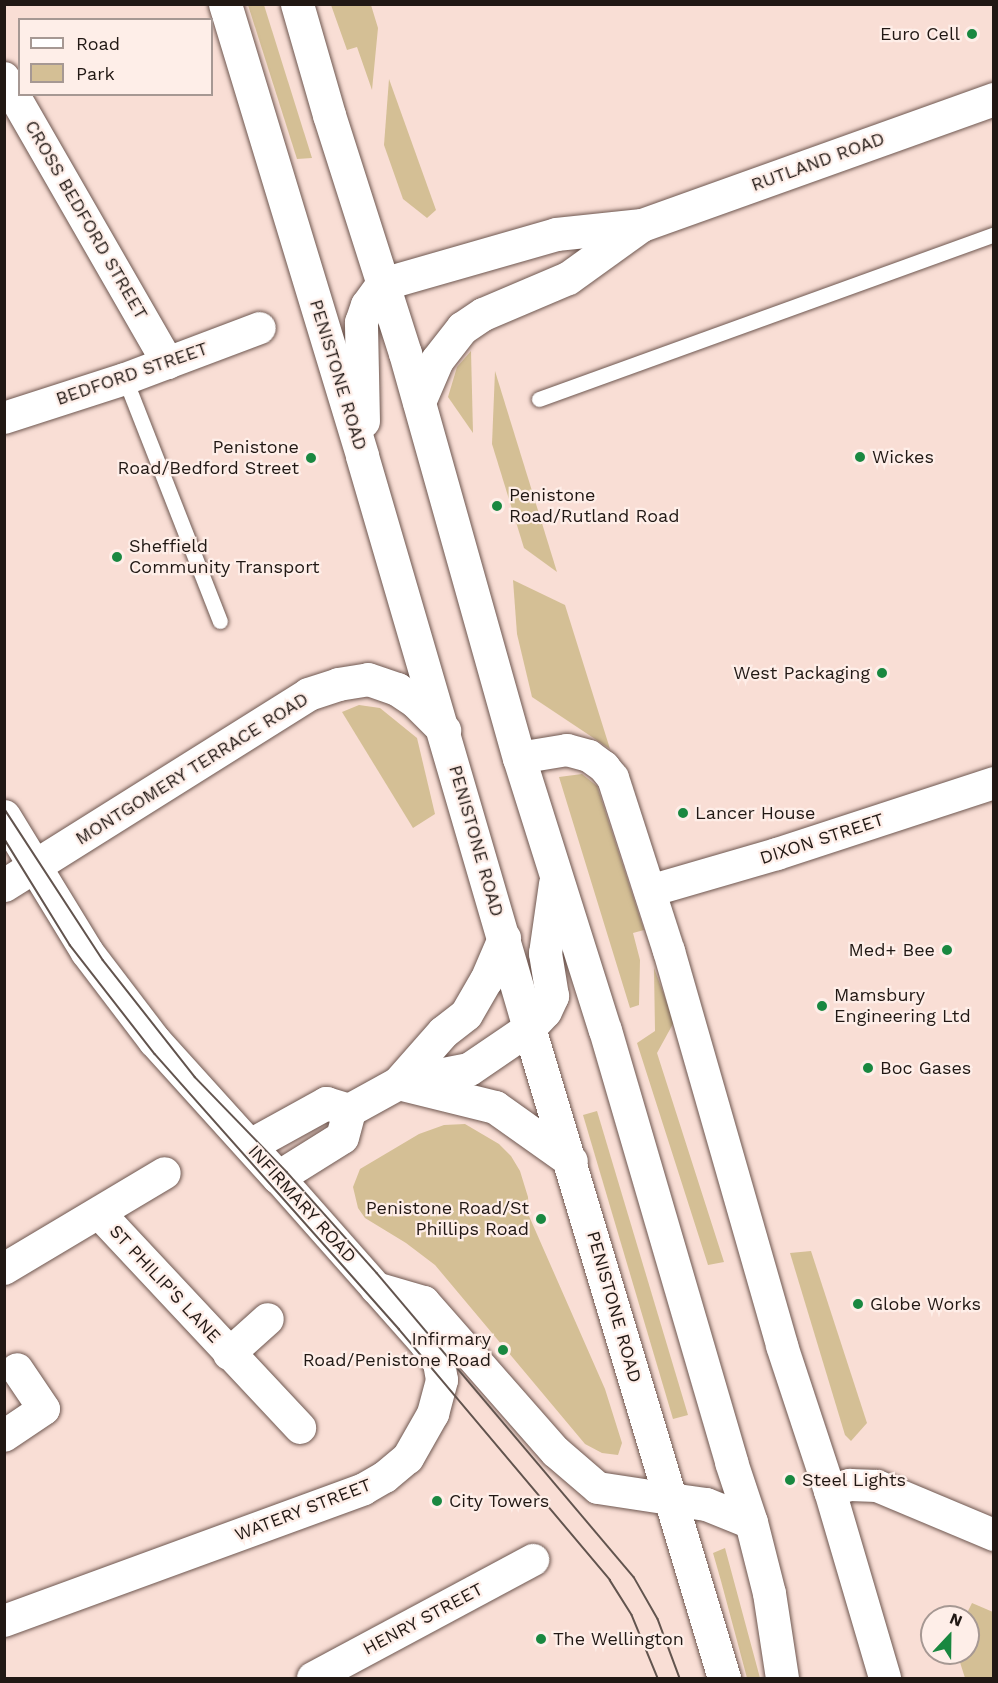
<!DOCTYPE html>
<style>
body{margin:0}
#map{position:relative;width:998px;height:1683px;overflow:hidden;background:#f9ded5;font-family:"Work Sans",sans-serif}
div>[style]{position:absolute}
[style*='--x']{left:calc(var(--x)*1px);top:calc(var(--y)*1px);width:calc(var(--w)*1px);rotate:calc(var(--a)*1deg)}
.green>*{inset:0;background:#d4bf95}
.roads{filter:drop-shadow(0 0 2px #6e5750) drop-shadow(0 0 2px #6e5750)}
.service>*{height:15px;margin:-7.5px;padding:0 7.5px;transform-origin:7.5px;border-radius:7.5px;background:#fff}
.minor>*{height:32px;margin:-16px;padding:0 16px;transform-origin:16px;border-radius:16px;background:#fff}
.tertiary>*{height:33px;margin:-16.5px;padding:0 16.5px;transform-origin:16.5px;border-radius:16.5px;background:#fff}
.secondary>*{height:33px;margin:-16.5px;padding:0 16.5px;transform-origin:16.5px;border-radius:16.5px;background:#fff}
.trunk>*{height:33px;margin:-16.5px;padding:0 16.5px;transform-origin:16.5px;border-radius:16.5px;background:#fff}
.tram>*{height:1.5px;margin:-0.75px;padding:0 0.75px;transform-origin:0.75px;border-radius:0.75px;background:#62544e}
.dots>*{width:16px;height:16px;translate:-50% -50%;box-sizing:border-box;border:3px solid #feeee8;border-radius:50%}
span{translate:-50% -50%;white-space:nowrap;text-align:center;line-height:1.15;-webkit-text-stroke:4.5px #feeee8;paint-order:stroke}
.poi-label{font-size:18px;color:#211814}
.right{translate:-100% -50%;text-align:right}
.left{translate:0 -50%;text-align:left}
.street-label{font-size:18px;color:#211814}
.frame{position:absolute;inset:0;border:6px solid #211814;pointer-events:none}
.legend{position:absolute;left:18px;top:18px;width:195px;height:78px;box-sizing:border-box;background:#feeee8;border:2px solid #a69893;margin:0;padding:8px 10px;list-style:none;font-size:18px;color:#211814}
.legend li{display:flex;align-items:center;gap:12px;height:30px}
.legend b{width:30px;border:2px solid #a69893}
.north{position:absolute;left:920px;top:1605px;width:60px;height:60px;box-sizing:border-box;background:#feeee8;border:2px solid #a69893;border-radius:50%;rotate:22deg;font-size:16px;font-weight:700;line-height:24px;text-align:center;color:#211814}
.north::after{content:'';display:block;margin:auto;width:21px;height:27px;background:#198840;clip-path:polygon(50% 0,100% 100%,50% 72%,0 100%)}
</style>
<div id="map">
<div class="green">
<i style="clip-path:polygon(248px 5px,264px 5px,312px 158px,297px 159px)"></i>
<i style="clip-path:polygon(331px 5px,371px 5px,378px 28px,372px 90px,357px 47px,347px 50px)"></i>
<i style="clip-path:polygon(389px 79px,436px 210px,427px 218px,403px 199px,384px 145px)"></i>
<i style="clip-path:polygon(471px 351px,473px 433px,448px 397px,457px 367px)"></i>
<i style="clip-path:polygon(495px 371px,557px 572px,524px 548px,492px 444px)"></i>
<i style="clip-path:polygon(513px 580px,565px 605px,610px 749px,532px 697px,517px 634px)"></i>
<i style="clip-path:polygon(359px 705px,380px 708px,417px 738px,435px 814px,413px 828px,342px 712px)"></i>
<i style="clip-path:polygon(582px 774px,597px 786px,644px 930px,633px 933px,640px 960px,639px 1005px,630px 1008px,559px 777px)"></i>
<i style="clip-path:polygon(654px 968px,674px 1022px,657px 1053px,724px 1262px,708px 1265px,637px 1043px,655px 1031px)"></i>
<i style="clip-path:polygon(597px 1111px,688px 1415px,673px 1419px,583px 1115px)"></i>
<i style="clip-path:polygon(465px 1124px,499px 1144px,511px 1156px,520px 1171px,528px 1197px,529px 1216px,605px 1389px,622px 1443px,618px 1455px,602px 1453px,585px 1444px,435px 1265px,406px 1243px,365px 1218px,358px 1208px,353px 1187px,360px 1169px,419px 1134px,444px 1125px)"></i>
<i style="clip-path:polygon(811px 1251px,867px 1423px,851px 1441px,845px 1435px,790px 1253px)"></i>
<i style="clip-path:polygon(725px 1548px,760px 1678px,747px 1678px,721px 1581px,713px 1553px)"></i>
<i style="clip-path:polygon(972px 1603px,993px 1612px,993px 1678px,965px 1678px,957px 1653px,968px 1653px,968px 1617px,965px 1617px)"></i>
</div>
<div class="roads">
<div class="service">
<i style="--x:125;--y:379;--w:260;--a:68.6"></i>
<i style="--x:539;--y:399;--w:484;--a:-19.9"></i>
</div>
<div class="minor">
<i style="--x:4;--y:78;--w:329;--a:60.1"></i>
<i style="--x:4;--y:418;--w:127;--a:-17.9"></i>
<i style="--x:125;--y:379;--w:144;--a:-20.7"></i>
<i style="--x:519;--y:758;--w:49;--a:-9.5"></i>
<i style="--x:567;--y:750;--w:23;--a:15"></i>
<i style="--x:589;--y:756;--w:19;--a:36"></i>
<i style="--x:604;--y:767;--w:14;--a:51"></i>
<i style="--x:613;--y:778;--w:182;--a:72.1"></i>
<i style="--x:669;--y:951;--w:411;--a:74"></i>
<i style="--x:782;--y:1346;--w:153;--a:71.7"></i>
<i style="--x:830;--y:1491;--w:195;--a:73.6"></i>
<i style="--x:650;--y:891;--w:132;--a:-16.2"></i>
<i style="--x:777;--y:854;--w:228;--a:-18.1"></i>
<i style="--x:100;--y:1214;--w:293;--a:46.9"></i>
<i style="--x:4;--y:1269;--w:187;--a:-30.8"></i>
<i style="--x:376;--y:1288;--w:50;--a:16.3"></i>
<i style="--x:424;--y:1302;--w:200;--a:48.7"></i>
<i style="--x:556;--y:1452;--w:55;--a:40.6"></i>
<i style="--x:598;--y:1488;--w:73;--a:8.7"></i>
<i style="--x:229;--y:1354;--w:52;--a:-41.9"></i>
<i style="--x:4;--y:1436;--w:48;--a:-34"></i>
<i style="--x:44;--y:1409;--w:48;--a:-124"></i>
<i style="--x:830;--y:1491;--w:21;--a:-17"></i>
<i style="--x:850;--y:1485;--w:27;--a:2"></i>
<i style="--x:877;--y:1486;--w:127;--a:22.7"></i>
<i style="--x:4;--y:1621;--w:383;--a:-20.1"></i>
<i style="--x:364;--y:1489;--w:24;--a:-30"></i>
<i style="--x:385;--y:1477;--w:30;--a:-40"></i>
<i style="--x:408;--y:1458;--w:51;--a:-60.4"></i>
<i style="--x:433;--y:1414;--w:35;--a:-75"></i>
<i style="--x:442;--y:1380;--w:17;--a:-100"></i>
<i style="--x:439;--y:1363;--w:24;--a:-125"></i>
<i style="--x:425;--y:1343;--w:222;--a:-131.5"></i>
<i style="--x:313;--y:1678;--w:250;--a:-28.2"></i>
</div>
<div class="tertiary">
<i style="--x:4;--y:816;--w:159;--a:58.6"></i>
<i style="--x:87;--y:952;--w:111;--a:52.7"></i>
<i style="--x:154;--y:1040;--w:185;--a:47.9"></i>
<i style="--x:278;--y:1177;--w:75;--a:-32"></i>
<i style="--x:342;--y:1137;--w:28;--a:-75"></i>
<i style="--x:4;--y:885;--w:359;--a:-32.1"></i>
<i style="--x:308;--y:694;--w:32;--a:-18"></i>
<i style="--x:338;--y:684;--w:30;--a:-9"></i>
<i style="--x:368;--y:679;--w:31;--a:19"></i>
<i style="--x:397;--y:689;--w:23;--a:34"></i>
<i style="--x:416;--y:702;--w:40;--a:45"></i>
<i style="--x:398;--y:1083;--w:68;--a:-48.6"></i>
<i style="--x:443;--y:1032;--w:29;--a:-38"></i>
<i style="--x:466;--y:1014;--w:39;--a:-60"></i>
<i style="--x:486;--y:980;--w:46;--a:-66.8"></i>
<i style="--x:250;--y:1145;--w:87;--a:-28.9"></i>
<i style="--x:326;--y:1103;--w:24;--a:17"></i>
<i style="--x:349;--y:1110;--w:56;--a:-28.9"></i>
<i style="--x:398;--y:1083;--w:72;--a:-11.2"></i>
<i style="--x:469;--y:1069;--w:73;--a:-34.3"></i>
</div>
<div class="secondary">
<i style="--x:382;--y:284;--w:181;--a:-16"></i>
<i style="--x:556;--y:234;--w:86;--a:-6"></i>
<i style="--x:642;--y:225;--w:374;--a:-19.7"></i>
<i style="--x:419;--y:402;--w:46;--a:-66.8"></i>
<i style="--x:437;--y:360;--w:41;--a:-52"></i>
<i style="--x:462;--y:328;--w:25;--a:-34"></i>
<i style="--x:483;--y:314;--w:92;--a:-23"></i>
<i style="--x:568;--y:278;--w:89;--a:-35.8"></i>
</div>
<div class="trunk">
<i style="--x:225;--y:4;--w:472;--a:73.1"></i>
<i style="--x:362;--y:456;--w:596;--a:73.72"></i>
<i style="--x:529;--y:1028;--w:679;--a:73.3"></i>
<i style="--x:297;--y:4;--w:116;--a:73.9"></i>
<i style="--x:329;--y:115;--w:250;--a:72.3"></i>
<i style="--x:405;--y:353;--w:421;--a:74.3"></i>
<i style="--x:519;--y:758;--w:285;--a:72.5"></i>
<i style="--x:605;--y:1030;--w:450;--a:73.7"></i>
<i style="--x:731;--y:1462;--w:63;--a:71.6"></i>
<i style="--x:751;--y:1522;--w:73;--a:75.8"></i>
<i style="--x:769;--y:1593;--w:86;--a:81.3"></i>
<i style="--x:363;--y:421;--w:99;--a:-91.2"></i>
<i style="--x:361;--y:322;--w:18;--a:-71"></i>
<i style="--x:367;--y:305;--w:26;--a:-54"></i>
<i style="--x:529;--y:1028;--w:23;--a:-47"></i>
<i style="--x:545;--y:1011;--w:17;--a:-65"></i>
<i style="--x:552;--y:996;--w:44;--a:-99.2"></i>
<i style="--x:545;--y:953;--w:70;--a:-81.8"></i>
<i style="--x:398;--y:1083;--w:100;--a:13.9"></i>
<i style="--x:495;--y:1107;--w:93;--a:35.4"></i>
<i style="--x:670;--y:1499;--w:36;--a:8"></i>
<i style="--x:706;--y:1504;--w:48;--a:21.8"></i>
</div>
</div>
<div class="tram">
<i style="--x:4;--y:808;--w:181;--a:56.9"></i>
<i style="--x:103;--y:960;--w:149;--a:51.8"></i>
<i style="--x:195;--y:1077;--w:132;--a:45.9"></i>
<i style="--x:287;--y:1172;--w:135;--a:48.3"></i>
<i style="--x:377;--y:1273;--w:398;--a:49.8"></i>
<i style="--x:634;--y:1577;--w:48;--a:60.3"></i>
<i style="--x:658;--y:1619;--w:63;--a:69.6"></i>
<i style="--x:4;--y:838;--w:126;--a:58.3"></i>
<i style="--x:70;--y:945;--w:138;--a:52.1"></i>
<i style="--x:155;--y:1054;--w:368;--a:48.4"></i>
<i style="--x:399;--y:1329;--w:328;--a:49.9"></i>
<i style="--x:610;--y:1580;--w:41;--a:57.8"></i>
<i style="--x:632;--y:1615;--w:68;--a:67.6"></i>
</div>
<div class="dots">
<i style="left:972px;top:34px;background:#198840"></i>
<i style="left:860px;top:457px;background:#198840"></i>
<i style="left:311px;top:458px;background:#198840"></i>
<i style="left:497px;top:506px;background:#198840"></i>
<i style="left:117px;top:557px;background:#198840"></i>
<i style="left:882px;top:673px;background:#198840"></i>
<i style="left:683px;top:813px;background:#198840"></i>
<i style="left:947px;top:950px;background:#198840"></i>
<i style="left:822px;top:1006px;background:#198840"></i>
<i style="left:868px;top:1068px;background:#198840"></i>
<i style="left:541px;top:1219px;background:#198840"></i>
<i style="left:858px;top:1304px;background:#198840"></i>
<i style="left:503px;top:1350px;background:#198840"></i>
<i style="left:790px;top:1480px;background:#198840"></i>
<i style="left:437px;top:1501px;background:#198840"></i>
<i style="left:541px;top:1639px;background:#198840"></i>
</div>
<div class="poi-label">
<span class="right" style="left:960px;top:34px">Euro Cell</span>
<span class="right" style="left:299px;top:458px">Penistone<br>Road/Bedford Street</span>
<span class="left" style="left:872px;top:457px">Wickes</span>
<span class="left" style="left:509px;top:506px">Penistone<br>Road/Rutland Road</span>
<span class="left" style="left:129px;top:557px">Sheffield<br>Community Transport</span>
<span class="right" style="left:870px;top:673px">West Packaging</span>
<span class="left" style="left:695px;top:813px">Lancer House</span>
<span class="right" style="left:935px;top:950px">Med+ Bee</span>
<span class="left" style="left:834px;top:1006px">Mamsbury<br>Engineering Ltd</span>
<span class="left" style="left:880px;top:1068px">Boc Gases</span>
<span class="right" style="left:529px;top:1219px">Penistone Road/St<br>Phillips Road</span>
<span class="left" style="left:870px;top:1304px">Globe Works</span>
<span class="right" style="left:491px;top:1350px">Infirmary<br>Road/Penistone Road</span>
<span class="left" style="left:802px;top:1480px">Steel Lights</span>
<span class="left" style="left:449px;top:1501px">City Towers</span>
<span class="left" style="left:553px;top:1639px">The Wellington</span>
</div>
<div class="street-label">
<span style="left:818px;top:162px;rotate:-20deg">RUTLAND ROAD</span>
<span style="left:86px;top:220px;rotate:60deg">CROSS BEDFORD STREET</span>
<span style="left:132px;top:374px;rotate:-19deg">BEDFORD STREET</span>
<span style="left:338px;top:375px;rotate:73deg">PENISTONE ROAD</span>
<span style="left:192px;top:769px;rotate:-32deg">MONTGOMERY TERRACE ROAD</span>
<span style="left:822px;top:839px;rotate:-18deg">DIXON STREET</span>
<span style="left:476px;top:841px;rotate:74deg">PENISTONE ROAD</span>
<span style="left:302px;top:1204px;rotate:48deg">INFIRMARY ROAD</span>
<span style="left:165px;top:1284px;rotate:47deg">ST PHILIP'S LANE</span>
<span style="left:614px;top:1307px;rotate:74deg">PENISTONE ROAD</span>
<span style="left:303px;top:1510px;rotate:-21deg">WATERY STREET</span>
<span style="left:423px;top:1619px;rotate:-28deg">HENRY STREET</span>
</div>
<div class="frame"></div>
<ul class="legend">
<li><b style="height:8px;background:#fff"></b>Road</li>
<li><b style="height:16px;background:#d4bf95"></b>Park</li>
</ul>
<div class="north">N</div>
</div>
